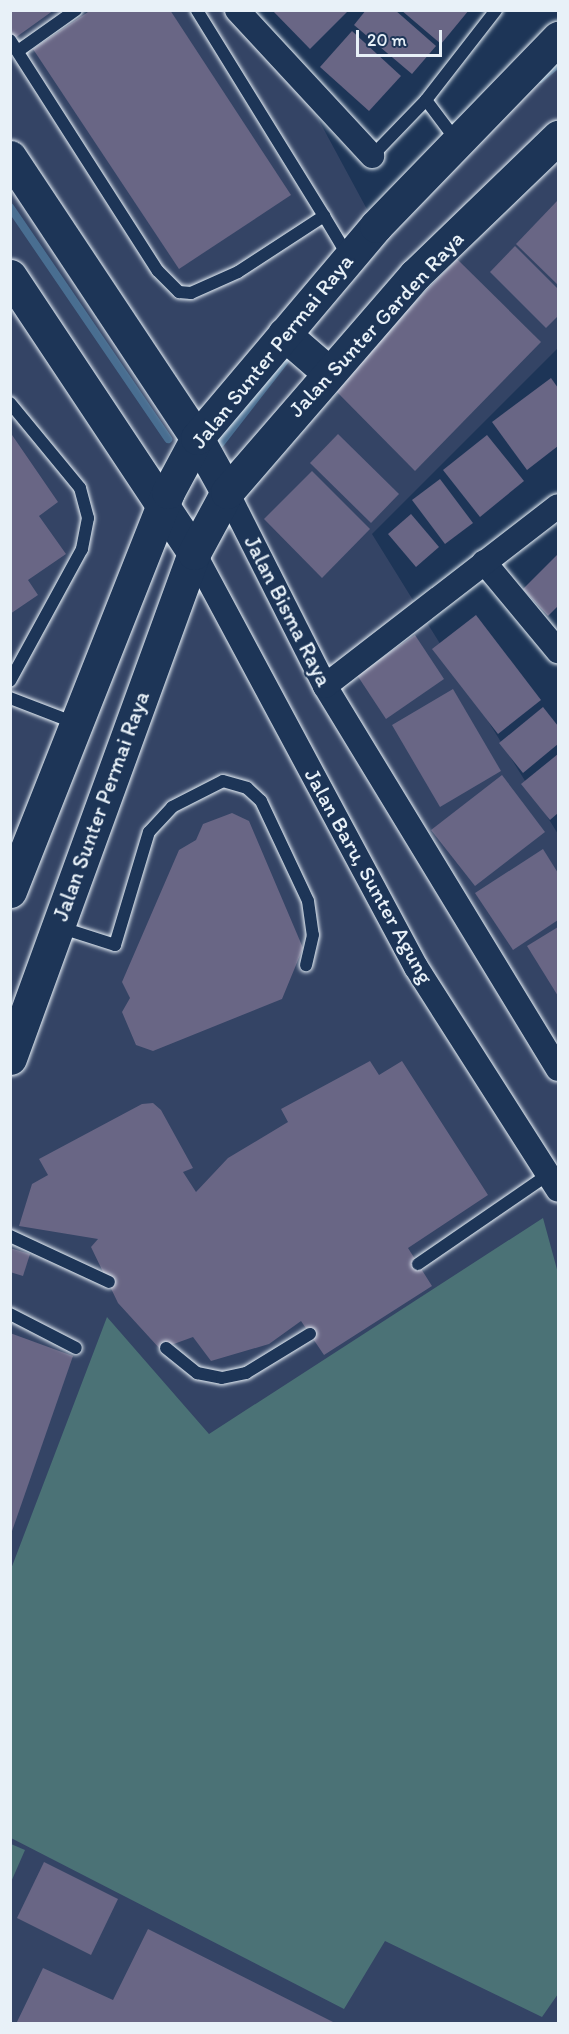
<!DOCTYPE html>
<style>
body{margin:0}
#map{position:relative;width:569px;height:2034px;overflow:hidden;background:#1d3557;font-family:Itim,sans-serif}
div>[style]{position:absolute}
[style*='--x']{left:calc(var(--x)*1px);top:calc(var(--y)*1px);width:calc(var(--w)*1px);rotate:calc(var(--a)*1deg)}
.built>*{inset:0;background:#344465}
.green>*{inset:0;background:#4b7276}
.stream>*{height:8px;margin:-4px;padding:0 4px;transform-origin:4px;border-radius:4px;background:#496e91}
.building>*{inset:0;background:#696685}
.roads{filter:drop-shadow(0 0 2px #e8f1f8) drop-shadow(0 0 2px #e8f1f8)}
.lane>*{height:12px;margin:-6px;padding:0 6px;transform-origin:6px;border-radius:6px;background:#1d3557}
.street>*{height:24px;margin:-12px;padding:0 12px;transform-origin:12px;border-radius:12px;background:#1d3557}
.secondary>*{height:33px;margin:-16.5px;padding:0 16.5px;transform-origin:16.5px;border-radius:16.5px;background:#1d3557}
span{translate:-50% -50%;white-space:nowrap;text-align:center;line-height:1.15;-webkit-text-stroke:4.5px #1d3557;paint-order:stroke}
.street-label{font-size:22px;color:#e8f1f8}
.frame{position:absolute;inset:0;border:12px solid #e8f1f8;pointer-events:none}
.scale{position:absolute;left:356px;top:30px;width:86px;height:27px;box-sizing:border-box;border:3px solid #e8f1f8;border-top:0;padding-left:8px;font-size:18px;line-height:21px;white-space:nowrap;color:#e8f1f8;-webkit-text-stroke:4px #1d3557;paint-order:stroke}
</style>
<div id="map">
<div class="built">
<i style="clip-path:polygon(11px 11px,238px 11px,295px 76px,376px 226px,558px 38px,558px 348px,372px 534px,558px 834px,558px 2023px,11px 2023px)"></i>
</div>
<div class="green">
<i style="clip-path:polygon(543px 1218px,558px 1273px,558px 1994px,542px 2017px,385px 1941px,344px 2009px,11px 1838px,11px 1569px,107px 1317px,209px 1434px)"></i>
<i style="clip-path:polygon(11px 1844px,25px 1850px,11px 1882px)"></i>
</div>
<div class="stream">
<i style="--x:540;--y:79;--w:23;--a:-40"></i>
<i style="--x:10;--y:207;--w:281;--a:55.7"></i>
<i style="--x:220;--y:444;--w:120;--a:-52.1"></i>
</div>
<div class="building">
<i style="clip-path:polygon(10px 10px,54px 10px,15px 38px,10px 32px)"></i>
<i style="clip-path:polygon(91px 10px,170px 10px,291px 195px,179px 269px,33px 49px)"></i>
<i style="clip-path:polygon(272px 10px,349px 10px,310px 49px)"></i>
<i style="clip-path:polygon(366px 10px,395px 10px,436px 46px,412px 74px,354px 25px)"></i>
<i style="clip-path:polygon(401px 10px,469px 10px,441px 44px)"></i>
<i style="clip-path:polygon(352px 31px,401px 76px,369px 111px,320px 67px)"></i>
<i style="clip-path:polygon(558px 200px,558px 285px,516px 244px)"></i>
<i style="clip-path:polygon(515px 246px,558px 289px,558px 316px,546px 328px,490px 272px)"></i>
<i style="clip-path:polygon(457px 259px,541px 342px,415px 471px,334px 389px,358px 360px)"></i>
<i style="clip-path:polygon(551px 378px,558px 388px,558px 446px,527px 470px,492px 422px)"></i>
<i style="clip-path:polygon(10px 432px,58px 502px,39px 516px,66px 554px,28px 580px,38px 595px,10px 614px)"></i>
<i style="clip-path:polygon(338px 434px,399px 494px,371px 523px,310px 463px)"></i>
<i style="clip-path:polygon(487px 435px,524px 481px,480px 517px,443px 470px)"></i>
<i style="clip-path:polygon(312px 471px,370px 529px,322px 578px,264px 519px)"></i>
<i style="clip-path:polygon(440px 479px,473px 523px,445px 544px,412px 500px)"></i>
<i style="clip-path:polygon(411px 514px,439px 547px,416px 567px,388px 534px)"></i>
<i style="clip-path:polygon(558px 554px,558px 606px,548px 616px,523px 589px)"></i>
<i style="clip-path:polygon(476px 615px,541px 700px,498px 734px,432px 649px)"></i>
<i style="clip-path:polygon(415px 635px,444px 679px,386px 719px,357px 675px)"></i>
<i style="clip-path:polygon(453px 689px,501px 771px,440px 807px,392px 725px)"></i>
<i style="clip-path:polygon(543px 707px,558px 726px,558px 744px,523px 773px,499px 743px)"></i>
<i style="clip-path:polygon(558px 754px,558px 813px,550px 820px,521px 784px)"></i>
<i style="clip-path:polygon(502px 775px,545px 832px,475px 886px,431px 830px)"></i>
<i style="clip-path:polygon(232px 813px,249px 821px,303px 948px,282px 999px,153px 1051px,136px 1045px,122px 1012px,130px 998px,122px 982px,179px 850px,196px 840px,203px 824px)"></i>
<i style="clip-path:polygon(543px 849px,558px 873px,558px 920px,513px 950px,475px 893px)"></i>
<i style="clip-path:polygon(558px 927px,558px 996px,527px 946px)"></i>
<i style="clip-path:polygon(370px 1061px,379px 1075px,402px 1061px,488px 1195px,408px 1248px,432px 1286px,324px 1355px,301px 1321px,269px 1344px,211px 1361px,193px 1337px,160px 1349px,118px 1303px,91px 1247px,98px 1239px,19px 1226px,32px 1184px,48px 1175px,39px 1159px,142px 1104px,153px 1103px,161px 1110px,193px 1168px,183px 1172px,196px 1192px,228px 1158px,288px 1122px,281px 1109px)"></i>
<i style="clip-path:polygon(10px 1248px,30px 1254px,23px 1276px,10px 1272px)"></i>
<i style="clip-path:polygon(10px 1333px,73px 1356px,11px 1534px,10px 1534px)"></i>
<i style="clip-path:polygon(44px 1862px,118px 1899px,91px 1955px,17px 1918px)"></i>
<i style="clip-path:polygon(148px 1929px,337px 2024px,16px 2024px,43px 1968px,113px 2000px)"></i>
</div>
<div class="roads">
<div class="lane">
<i style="--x:10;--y:40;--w:274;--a:57.4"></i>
<i style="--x:158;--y:271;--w:30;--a:45"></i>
<i style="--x:179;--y:292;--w:12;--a:5"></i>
<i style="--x:191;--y:293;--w:51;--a:-24.1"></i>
<i style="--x:238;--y:272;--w:103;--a:-33.1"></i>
<i style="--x:324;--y:216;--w:242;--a:-121.7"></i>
<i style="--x:18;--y:51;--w:71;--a:-35.3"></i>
<i style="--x:426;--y:100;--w:50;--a:53.1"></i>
<i style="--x:372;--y:156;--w:78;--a:-46"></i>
<i style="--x:426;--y:100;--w:114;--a:-52.1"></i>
<i style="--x:324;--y:216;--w:47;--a:59"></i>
<i style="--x:10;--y:403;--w:110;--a:50.5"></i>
<i style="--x:80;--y:488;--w:31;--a:75"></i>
<i style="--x:88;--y:518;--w:32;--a:101"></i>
<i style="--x:82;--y:549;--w:150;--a:118.6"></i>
<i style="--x:10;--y:698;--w:70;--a:21"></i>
<i style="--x:59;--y:927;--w:59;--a:17.8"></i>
<i style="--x:115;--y:945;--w:118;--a:-73.3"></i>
<i style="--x:149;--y:832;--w:34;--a:-47"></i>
<i style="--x:172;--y:807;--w:57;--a:-27"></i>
<i style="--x:223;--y:781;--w:25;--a:16"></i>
<i style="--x:247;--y:788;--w:19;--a:43"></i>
<i style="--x:261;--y:801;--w:110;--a:64.8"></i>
<i style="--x:308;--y:901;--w:34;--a:82"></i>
<i style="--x:313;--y:935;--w:31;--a:103"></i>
<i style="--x:10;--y:1236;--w:109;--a:24.9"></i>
<i style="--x:418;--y:1264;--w:159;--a:-34.5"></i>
<i style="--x:10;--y:1314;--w:74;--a:27.3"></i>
<i style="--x:166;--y:1348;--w:40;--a:39"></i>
<i style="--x:197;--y:1373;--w:25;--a:11"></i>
<i style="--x:222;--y:1378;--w:25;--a:-12"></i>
<i style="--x:246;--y:1373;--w:75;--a:-31.4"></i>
</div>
<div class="street">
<i style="--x:237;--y:10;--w:199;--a:47.2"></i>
<i style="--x:227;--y:492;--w:217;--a:63.2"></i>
<i style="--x:325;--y:686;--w:448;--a:58.7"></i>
<i style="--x:194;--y:553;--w:470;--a:61.8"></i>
<i style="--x:416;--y:967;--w:264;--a:57.5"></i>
<i style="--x:484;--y:562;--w:116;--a:50.3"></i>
<i style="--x:325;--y:686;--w:294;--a:-37.7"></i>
</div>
<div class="secondary">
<i style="--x:10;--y:157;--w:338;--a:56.4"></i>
<i style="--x:197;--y:438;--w:62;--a:60.9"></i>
<i style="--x:10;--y:276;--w:333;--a:56.4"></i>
<i style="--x:284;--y:334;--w:58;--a:40.8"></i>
<i style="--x:10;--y:891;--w:429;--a:-68.4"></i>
<i style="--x:168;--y:492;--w:61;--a:-61.8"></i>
<i style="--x:197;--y:438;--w:277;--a:-49.8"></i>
<i style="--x:376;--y:226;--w:262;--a:-45.9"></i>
<i style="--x:10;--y:1058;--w:537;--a:-69.98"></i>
<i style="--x:194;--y:553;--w:69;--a:-61.6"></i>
<i style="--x:227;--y:492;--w:287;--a:-49.1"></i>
<i style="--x:415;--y:275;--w:199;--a:-44"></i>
</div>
</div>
<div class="street-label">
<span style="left:376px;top:324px;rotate:-47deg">Jalan Sunter Garden Raya</span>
<span style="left:272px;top:351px;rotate:-51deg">Jalan Sunter Permai Raya</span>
<span style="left:288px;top:611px;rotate:63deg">Jalan Bisma Raya</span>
<span style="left:101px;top:806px;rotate:-70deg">Jalan Sunter Permai Raya</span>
<span style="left:369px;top:876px;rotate:61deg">Jalan Baru, Sunter Agung</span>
</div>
<div class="frame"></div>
<div class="scale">20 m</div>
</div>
